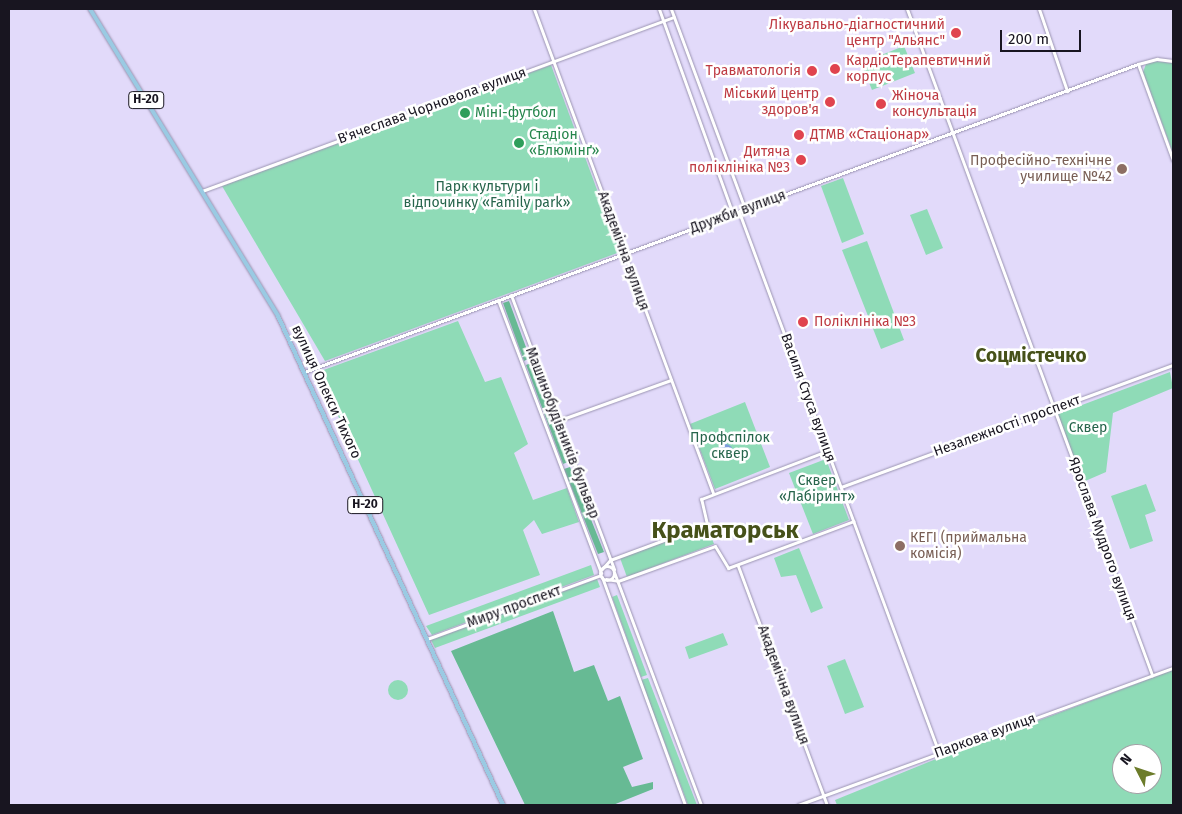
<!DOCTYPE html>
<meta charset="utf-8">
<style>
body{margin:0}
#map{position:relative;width:1182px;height:814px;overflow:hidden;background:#e2dafa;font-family:"Fira Sans",sans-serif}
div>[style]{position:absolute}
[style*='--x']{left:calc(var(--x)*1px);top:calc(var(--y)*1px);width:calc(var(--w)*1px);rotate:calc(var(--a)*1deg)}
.green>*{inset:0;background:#8fdbb7}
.round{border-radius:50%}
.forest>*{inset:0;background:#67ba94}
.water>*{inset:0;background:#7d9cdb}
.roads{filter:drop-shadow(0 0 1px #9c95b3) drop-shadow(0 0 1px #9c95b3)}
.secondary>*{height:3px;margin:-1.5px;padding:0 1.5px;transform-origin:1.5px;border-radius:1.5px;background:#fff}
.secondary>.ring{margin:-1.5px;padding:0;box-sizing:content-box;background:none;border:3px solid #fff;border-radius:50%}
.primary>*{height:4px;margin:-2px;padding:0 2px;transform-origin:2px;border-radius:2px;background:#9acae3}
.dots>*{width:14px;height:14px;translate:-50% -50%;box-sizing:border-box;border:2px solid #fff;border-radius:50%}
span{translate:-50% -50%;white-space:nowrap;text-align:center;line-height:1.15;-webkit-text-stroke:5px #fff;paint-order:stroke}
.shield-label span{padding:1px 4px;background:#fff;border:1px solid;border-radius:4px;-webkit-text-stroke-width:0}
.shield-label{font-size:12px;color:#181520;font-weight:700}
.health-label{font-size:14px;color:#be3a42}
.right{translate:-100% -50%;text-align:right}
.left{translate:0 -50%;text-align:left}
.street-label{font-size:14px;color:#181520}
.leisure-label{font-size:14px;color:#27864d}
.education-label{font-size:14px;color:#785e54}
.park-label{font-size:14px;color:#27654c}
.district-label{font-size:19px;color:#465119;font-weight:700}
.town-label{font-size:24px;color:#465119;font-weight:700}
.frame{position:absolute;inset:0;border:10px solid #181520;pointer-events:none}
.north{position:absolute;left:1112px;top:744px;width:50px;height:50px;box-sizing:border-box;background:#fff;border:1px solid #a3a1a6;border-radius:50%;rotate:311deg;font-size:14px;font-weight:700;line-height:20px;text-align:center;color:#181520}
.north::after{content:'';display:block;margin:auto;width:18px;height:22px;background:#6c7c2a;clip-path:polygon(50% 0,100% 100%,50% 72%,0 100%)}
.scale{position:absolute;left:1000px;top:30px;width:81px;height:22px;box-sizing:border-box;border:2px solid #181520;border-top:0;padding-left:6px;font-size:15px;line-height:18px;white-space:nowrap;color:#181520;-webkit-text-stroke:4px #fff;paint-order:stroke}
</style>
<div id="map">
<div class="green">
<i style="clip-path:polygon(904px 46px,915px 73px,872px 90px,861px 63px)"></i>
<i style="clip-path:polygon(1154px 61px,1173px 63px,1173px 153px,1143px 72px,1146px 64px)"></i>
<i style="clip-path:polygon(551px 65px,620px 252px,325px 361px,222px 186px)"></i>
<i style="clip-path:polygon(843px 178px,864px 234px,842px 243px,821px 186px)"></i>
<i style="clip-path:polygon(927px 209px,943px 248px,926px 255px,910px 215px)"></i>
<i style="clip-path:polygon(867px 241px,904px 340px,881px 349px,842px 250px)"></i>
<i style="clip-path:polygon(458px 321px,485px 382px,501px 377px,528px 444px,514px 453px,533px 500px,567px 488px,579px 522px,542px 534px,534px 520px,523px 530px,540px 575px,429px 615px,318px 372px)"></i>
<i style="clip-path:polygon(1170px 372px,1173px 388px,1113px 413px,1106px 472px,1083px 482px,1058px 414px)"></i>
<i style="clip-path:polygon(745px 402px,770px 467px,715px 489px,690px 424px)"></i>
<i style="clip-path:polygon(826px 459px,849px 520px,813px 534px,789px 473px)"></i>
<i style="clip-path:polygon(1146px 484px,1156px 511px,1145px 515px,1153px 541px,1130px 549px,1111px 496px)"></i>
<i style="clip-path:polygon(707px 526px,714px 544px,627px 577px,620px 558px)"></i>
<i style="clip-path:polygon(799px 548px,823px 608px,811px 613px,796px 575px,781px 577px,774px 558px)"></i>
<i style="clip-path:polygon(591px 565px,594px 575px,432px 635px,426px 626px)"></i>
<i style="clip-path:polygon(597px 579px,600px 587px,435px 648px,431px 640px)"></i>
<i style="clip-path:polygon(617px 595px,647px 675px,641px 677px,612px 597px)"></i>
<i style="clip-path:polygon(723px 633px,728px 645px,689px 659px,685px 647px)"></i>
<i style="clip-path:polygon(845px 659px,864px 707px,845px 714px,827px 666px)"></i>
<i style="clip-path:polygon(evenodd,1173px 670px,1173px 805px,837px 805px,835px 800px,936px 759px,1173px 670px,1122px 754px,1152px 754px,1152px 784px,1122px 784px,1122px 754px)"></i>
<i style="clip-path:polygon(648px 678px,697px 805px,688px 805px,641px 680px)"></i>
<i class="round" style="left:388px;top:680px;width:20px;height:20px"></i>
</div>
<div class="forest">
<i style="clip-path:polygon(509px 301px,530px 358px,524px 361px,503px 303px)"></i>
<i style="clip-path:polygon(531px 363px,568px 462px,563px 464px,526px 365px)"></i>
<i style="clip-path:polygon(570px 467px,604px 552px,598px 554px,564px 469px)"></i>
<i style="clip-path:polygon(553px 611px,574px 672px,594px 665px,608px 701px,620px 696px,643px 759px,623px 767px,632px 787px,653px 782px,653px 789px,613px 805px,525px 805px,451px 651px)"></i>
</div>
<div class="water">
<i class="round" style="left:717px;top:444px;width:16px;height:16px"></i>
</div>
<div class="roads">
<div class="secondary">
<i style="--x:534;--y:9;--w:516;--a:69.7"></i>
<i style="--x:659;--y:9;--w:218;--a:70.2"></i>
<i style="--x:671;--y:9;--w:213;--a:69.7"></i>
<i style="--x:907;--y:9;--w:710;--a:69.8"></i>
<i style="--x:1039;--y:9;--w:87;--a:71.1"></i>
<i style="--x:1138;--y:64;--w:102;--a:70"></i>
<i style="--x:202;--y:191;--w:503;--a:-20.24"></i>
<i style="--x:739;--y:212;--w:577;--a:69.71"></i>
<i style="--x:511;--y:295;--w:293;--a:69.4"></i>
<i style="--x:498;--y:300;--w:292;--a:69.3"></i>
<i style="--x:304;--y:372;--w:889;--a:-20.27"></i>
<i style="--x:1138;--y:64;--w:20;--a:-15"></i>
<i style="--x:1157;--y:59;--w:16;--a:7"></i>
<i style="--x:557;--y:421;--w:121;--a:-19.8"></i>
<i style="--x:841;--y:487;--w:354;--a:-20.2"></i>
<i style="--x:738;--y:566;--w:255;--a:69.6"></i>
<i class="ring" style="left:600px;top:566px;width:11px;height:11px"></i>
<i style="--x:602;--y:569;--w:12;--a:-48"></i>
<i style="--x:610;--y:560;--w:103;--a:-20.4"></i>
<i style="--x:707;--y:524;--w:26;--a:-103"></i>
<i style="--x:701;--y:499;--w:135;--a:-20.9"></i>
<i style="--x:614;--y:572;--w:249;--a:69.5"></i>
<i style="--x:602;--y:577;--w:243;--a:70"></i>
<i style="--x:606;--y:579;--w:12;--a:9"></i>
<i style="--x:618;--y:581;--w:103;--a:-19.8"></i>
<i style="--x:715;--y:546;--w:26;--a:59"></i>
<i style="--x:728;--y:568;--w:134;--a:-20.5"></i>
<i style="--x:427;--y:639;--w:185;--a:-20.2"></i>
<i style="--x:798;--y:805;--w:399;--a:-20.1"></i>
</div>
<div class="primary">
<i style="--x:90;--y:9;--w:360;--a:58.5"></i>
<i style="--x:278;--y:316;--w:538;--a:65.29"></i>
</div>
</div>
<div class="dots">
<i style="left:956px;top:33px;background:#e0444e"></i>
<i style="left:835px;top:69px;background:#e0444e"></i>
<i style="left:812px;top:71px;background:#e0444e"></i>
<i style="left:830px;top:102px;background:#e0444e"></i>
<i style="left:881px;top:104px;background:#e0444e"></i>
<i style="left:465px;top:113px;background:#2e9e5b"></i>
<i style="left:799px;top:135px;background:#e0444e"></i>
<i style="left:519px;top:143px;background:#2e9e5b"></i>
<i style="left:801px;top:160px;background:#e0444e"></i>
<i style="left:1122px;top:169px;background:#8d6e63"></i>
<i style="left:803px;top:322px;background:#e0444e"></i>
<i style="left:900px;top:546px;background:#8d6e63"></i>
</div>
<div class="shield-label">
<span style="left:146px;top:100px">Н-20</span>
<span style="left:365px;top:505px">Н-20</span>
</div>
<div class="health-label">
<span class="right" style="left:945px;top:33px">Лікувально-діагностичний<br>центр "Альянс"</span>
<span class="left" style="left:846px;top:69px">КардіоТерапевтичний<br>корпус</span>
<span class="right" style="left:801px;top:71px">Травматологія</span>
<span class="right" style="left:819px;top:102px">Міський центр<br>здоров'я</span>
<span class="left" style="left:892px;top:104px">Жіноча<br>консультація</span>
<span class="left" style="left:810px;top:135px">ДТМВ «Стаціонар»</span>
<span class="right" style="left:790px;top:160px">Дитяча<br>поліклініка №3</span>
<span class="left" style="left:814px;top:322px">Поліклініка №3</span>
</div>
<div class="street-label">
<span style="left:432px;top:106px;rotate:-20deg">В'ячеслава Чорновола вулиця</span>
<span style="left:738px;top:212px;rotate:-20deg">Дружби вулиця</span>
<span style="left:623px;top:251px;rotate:70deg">Академічна вулиця</span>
<span style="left:326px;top:392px;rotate:65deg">вулиця Олекси Тихого</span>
<span style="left:808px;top:398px;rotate:70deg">Василя Стуса вулиця</span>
<span style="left:1007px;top:426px;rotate:-20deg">Незалежності проспект</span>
<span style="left:562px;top:433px;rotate:69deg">Машинобудівників бульвар</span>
<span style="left:1102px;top:539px;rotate:70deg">Ярослава Мудрого вулиця</span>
<span style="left:514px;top:607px;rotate:-20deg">Миру проспект</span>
<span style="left:783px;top:685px;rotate:70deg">Академічна вулиця</span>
<span style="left:985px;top:736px;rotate:-20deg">Паркова вулиця</span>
</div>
<div class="leisure-label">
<span class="left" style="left:475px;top:113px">Міні-футбол</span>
<span class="left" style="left:529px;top:143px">Стадіон<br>«Блюмінґ»</span>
</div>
<div class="education-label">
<span class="right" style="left:1112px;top:169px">Професійно-технічне<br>училище №42</span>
<span class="left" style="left:910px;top:546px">КЕГІ (приймальна<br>комісія)</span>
</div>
<div class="park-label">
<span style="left:487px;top:195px">Парк культури і<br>відпочинку «Family park»</span>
<span style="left:1088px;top:428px">Сквер</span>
<span style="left:730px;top:446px">Профспілок<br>сквер</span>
<span style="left:817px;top:489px">Сквер<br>«Лабіринт»</span>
</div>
<div class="district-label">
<span style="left:1031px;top:356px">Соцмістечко</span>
</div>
<div class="town-label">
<span style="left:725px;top:531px">Краматорськ</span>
</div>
<div class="frame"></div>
<div class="north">N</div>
<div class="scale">200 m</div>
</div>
